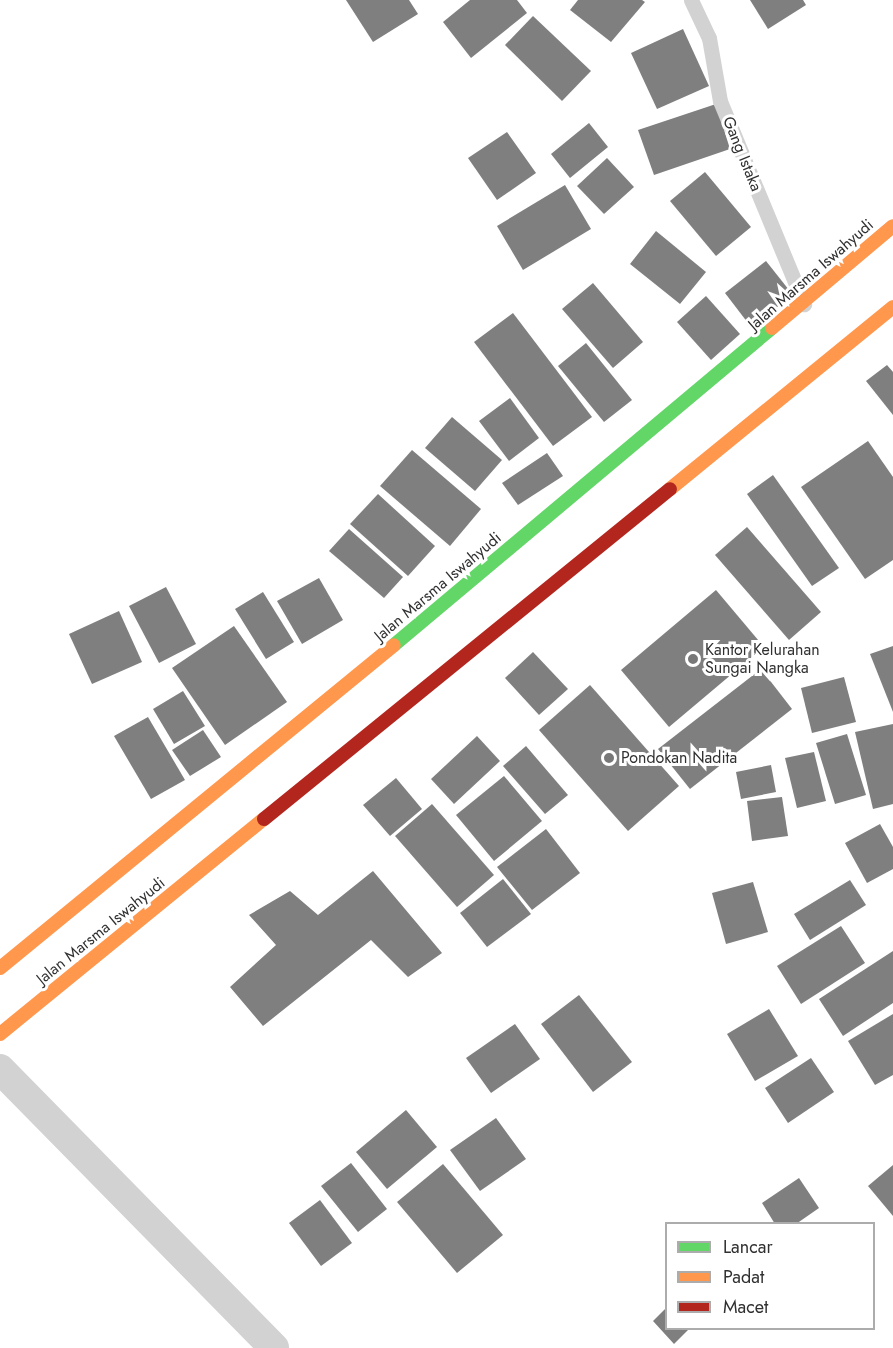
<!DOCTYPE html>
<style>
body{margin:0}
#map{position:relative;width:893px;height:1348px;overflow:hidden;background:#fff;font-family:Jost,sans-serif}
div>[style]{position:absolute}
[style*='--x']{left:calc(var(--x)*1px);top:calc(var(--y)*1px);width:calc(var(--w)*1px);rotate:calc(var(--a)*1deg)}
.building>*{inset:0;background:#7f7f7f}
.lane>*{height:15px;margin:-7.5px;padding:0 7.5px;transform-origin:7.5px;border-radius:7.5px;background:#d2d2d2}
.street>*{height:30px;margin:-15px;padding:0 15px;transform-origin:15px;border-radius:15px;background:#d2d2d2}
.fast>*{height:14px;margin:-7px;padding:0 7px;transform-origin:7px;border-radius:7px;background:#63d668}
.slow>*{height:14px;margin:-7px;padding:0 7px;transform-origin:7px;border-radius:7px;background:#ff974d}
.jam>*{height:14px;margin:-7px;padding:0 7px;transform-origin:7px;border-radius:7px;background:#b3261e}
.dots>*{width:16px;height:16px;translate:-50% -50%;box-sizing:border-box;border:3px solid #fff;border-radius:50%}
span{translate:-50% -50%;white-space:nowrap;text-align:center;line-height:1.15;-webkit-text-stroke:6px #fff;paint-order:stroke}
.street-label{font-size:16px;color:#303030}
.poi-label{font-size:16px;color:#303030}
.left{translate:0 -50%;text-align:left}
.legend{position:absolute;left:665px;top:1222px;width:210px;height:108px;box-sizing:border-box;background:#fff;border:2px solid #acacac;margin:0;padding:8px 10px;list-style:none;font-size:18px;color:#303030}
.legend li{display:flex;align-items:center;gap:12px;height:30px}
.legend b{width:30px;border:2px solid #acacac}
</style>
<div id="map">
<div class="building">
<i style="clip-path:polygon(346px 0,409px 0,418px 14px,373px 42px)"></i>
<i style="clip-path:polygon(470px 0,517px 0,527px 13px,471px 58px,443px 22px)"></i>
<i style="clip-path:polygon(578px 0,642px 0,645px 2px,611px 42px,570px 10px)"></i>
<i style="clip-path:polygon(750px 0,803px 0,806px 5px,768px 29px)"></i>
<i style="clip-path:polygon(533px 16px,591px 71px,562px 101px,505px 45px)"></i>
<i style="clip-path:polygon(683px 29px,709px 86px,657px 109px,631px 53px)"></i>
<i style="clip-path:polygon(716px 104px,730px 149px,654px 175px,638px 130px)"></i>
<i style="clip-path:polygon(589px 123px,608px 147px,570px 178px,551px 154px)"></i>
<i style="clip-path:polygon(507px 132px,536px 173px,497px 200px,468px 158px)"></i>
<i style="clip-path:polygon(607px 158px,634px 187px,604px 214px,577px 186px)"></i>
<i style="clip-path:polygon(705px 172px,751px 227px,716px 256px,670px 201px)"></i>
<i style="clip-path:polygon(565px 185px,591px 229px,523px 270px,497px 226px)"></i>
<i style="clip-path:polygon(656px 231px,706px 272px,680px 304px,630px 264px)"></i>
<i style="clip-path:polygon(766px 261px,793px 295px,751px 327px,725px 293px)"></i>
<i style="clip-path:polygon(593px 283px,643px 342px,613px 368px,562px 309px)"></i>
<i style="clip-path:polygon(706px 296px,740px 334px,711px 360px,677px 322px)"></i>
<i style="clip-path:polygon(513px 313px,592px 417px,553px 446px,474px 342px)"></i>
<i style="clip-path:polygon(586px 343px,632px 400px,604px 422px,558px 366px)"></i>
<i style="clip-path:polygon(887px 365px,893px 372px,893px 415px,866px 381px)"></i>
<i style="clip-path:polygon(510px 398px,539px 438px,509px 461px,479px 421px)"></i>
<i style="clip-path:polygon(452px 417px,502px 460px,475px 491px,425px 448px)"></i>
<i style="clip-path:polygon(868px 441px,893px 477px,893px 560px,865px 579px,801px 487px)"></i>
<i style="clip-path:polygon(412px 450px,481px 509px,450px 546px,380px 486px)"></i>
<i style="clip-path:polygon(547px 453px,563px 476px,518px 505px,502px 483px)"></i>
<i style="clip-path:polygon(773px 475px,839px 568px,812px 586px,747px 494px)"></i>
<i style="clip-path:polygon(378px 494px,435px 546px,408px 576px,350px 524px)"></i>
<i style="clip-path:polygon(747px 527px,821px 612px,789px 640px,715px 555px)"></i>
<i style="clip-path:polygon(349px 529px,403px 577px,384px 598px,329px 551px)"></i>
<i style="clip-path:polygon(319px 578px,343px 620px,302px 644px,277px 601px)"></i>
<i style="clip-path:polygon(166px 587px,196px 644px,159px 663px,129px 606px)"></i>
<i style="clip-path:polygon(716px 590px,764px 647px,669px 727px,621px 670px)"></i>
<i style="clip-path:polygon(263px 592px,294px 642px,266px 659px,235px 609px)"></i>
<i style="clip-path:polygon(119px 611px,142px 662px,92px 684px,69px 634px)"></i>
<i style="clip-path:polygon(234px 626px,287px 702px,225px 745px,172px 668px)"></i>
<i style="clip-path:polygon(893px 646px,893px 712px,870px 654px)"></i>
<i style="clip-path:polygon(533px 652px,568px 689px,539px 715px,505px 678px)"></i>
<i style="clip-path:polygon(761px 669px,792px 709px,690px 789px,658px 749px)"></i>
<i style="clip-path:polygon(844px 677px,856px 722px,812px 733px,801px 688px)"></i>
<i style="clip-path:polygon(590px 685px,679px 786px,628px 831px,539px 730px)"></i>
<i style="clip-path:polygon(183px 691px,205px 726px,174px 744px,153px 709px)"></i>
<i style="clip-path:polygon(148px 717px,185px 780px,151px 799px,114px 736px)"></i>
<i style="clip-path:polygon(893px 724px,893px 804px,873px 809px,855px 732px)"></i>
<i style="clip-path:polygon(203px 730px,221px 757px,190px 776px,172px 750px)"></i>
<i style="clip-path:polygon(847px 734px,866px 795px,835px 804px,816px 743px)"></i>
<i style="clip-path:polygon(477px 736px,500px 761px,454px 804px,431px 779px)"></i>
<i style="clip-path:polygon(526px 746px,568px 795px,545px 814px,503px 766px)"></i>
<i style="clip-path:polygon(814px 752px,826px 801px,797px 808px,785px 758px)"></i>
<i style="clip-path:polygon(771px 765px,776px 792px,741px 799px,736px 772px)"></i>
<i style="clip-path:polygon(504px 776px,542px 821px,494px 861px,456px 815px)"></i>
<i style="clip-path:polygon(396px 778px,422px 809px,390px 836px,363px 805px)"></i>
<i style="clip-path:polygon(782px 797px,788px 836px,752px 841px,747px 801px)"></i>
<i style="clip-path:polygon(432px 804px,494px 875px,457px 907px,395px 836px)"></i>
<i style="clip-path:polygon(880px 824px,893px 847px,893px 869px,867px 883px,845px 843px)"></i>
<i style="clip-path:polygon(546px 829px,580px 873px,532px 910px,497px 867px)"></i>
<i style="clip-path:polygon(373px 871px,442px 953px,408px 977px,371px 940px,263px 1026px,230px 987px,276px 945px,249px 915px,290px 891px,318px 915px)"></i>
<i style="clip-path:polygon(503px 879px,531px 914px,487px 947px,460px 913px)"></i>
<i style="clip-path:polygon(850px 880px,866px 905px,810px 940px,794px 914px)"></i>
<i style="clip-path:polygon(753px 882px,768px 932px,726px 944px,712px 893px)"></i>
<i style="clip-path:polygon(841px 926px,865px 963px,801px 1004px,777px 966px)"></i>
<i style="clip-path:polygon(893px 951px,893px 1003px,843px 1036px,819px 999px)"></i>
<i style="clip-path:polygon(579px 995px,632px 1062px,593px 1092px,541px 1024px)"></i>
<i style="clip-path:polygon(769px 1009px,798px 1056px,755px 1081px,727px 1034px)"></i>
<i style="clip-path:polygon(893px 1014px,893px 1075px,875px 1085px,848px 1041px)"></i>
<i style="clip-path:polygon(515px 1024px,540px 1059px,491px 1093px,466px 1058px)"></i>
<i style="clip-path:polygon(811px 1058px,834px 1092px,788px 1123px,765px 1088px)"></i>
<i style="clip-path:polygon(406px 1110px,437px 1147px,387px 1189px,356px 1152px)"></i>
<i style="clip-path:polygon(496px 1118px,526px 1159px,480px 1191px,450px 1150px)"></i>
<i style="clip-path:polygon(351px 1163px,387px 1209px,358px 1232px,321px 1186px)"></i>
<i style="clip-path:polygon(443px 1164px,503px 1235px,457px 1273px,397px 1202px)"></i>
<i style="clip-path:polygon(893px 1165px,893px 1216px,868px 1186px)"></i>
<i style="clip-path:polygon(799px 1178px,819px 1208px,796px 1224px,775px 1224px,762px 1203px)"></i>
<i style="clip-path:polygon(320px 1200px,352px 1243px,321px 1266px,289px 1223px)"></i>
<i style="clip-path:polygon(666px 1308px,666px 1328px,690px 1328px,674px 1344px,653px 1321px)"></i>
</div>
<div class="lane">
<i style="--x:691;--y:0;--w:42;--a:64.7"></i>
<i style="--x:709;--y:38;--w:64;--a:80.1"></i>
<i style="--x:720;--y:101;--w:220;--a:67.5"></i>
</div>
<div class="street">
<i style="--x:0;--y:1069;--w:391;--a:45.5"></i>
</div>
<div class="fast">
<i style="--x:394;--y:645;--w:493;--a:-40"></i>
</div>
<div class="slow">
<i style="--x:772;--y:328;--w:158;--a:-40.1"></i>
<i style="--x:670;--y:489;--w:288;--a:-39.2"></i>
<i style="--x:0;--y:968;--w:509;--a:-39.34"></i>
<i style="--x:0;--y:1034;--w:340;--a:-39.2"></i>
</div>
<div class="jam">
<i style="--x:264;--y:819;--w:523;--a:-39.1"></i>
</div>
<div class="dots">
<i style="left:693px;top:659px;background:#787878"></i>
<i style="left:609px;top:758px;background:#787878"></i>
</div>
<div class="street-label">
<span style="left:742px;top:154px;rotate:68deg">Gang Istaka</span>
<span style="left:811px;top:275px;rotate:-41deg">Jalan Marsma Iswahyudi</span>
<span style="left:438px;top:587px;rotate:-40deg">Jalan Marsma Iswahyudi</span>
<span style="left:101px;top:931px;rotate:-39deg">Jalan Marsma Iswahyudi</span>
</div>
<div class="poi-label">
<span class="left" style="left:705px;top:659px">Kantor Kelurahan<br>Sungai Nangka</span>
<span class="left" style="left:621px;top:758px">Pondokan Nadita</span>
</div>
<ul class="legend">
<li><b style="height:8px;background:#63d668"></b>Lancar</li>
<li><b style="height:8px;background:#ff974d"></b>Padat</li>
<li><b style="height:8px;background:#b3261e"></b>Macet</li>
</ul>
</div>
